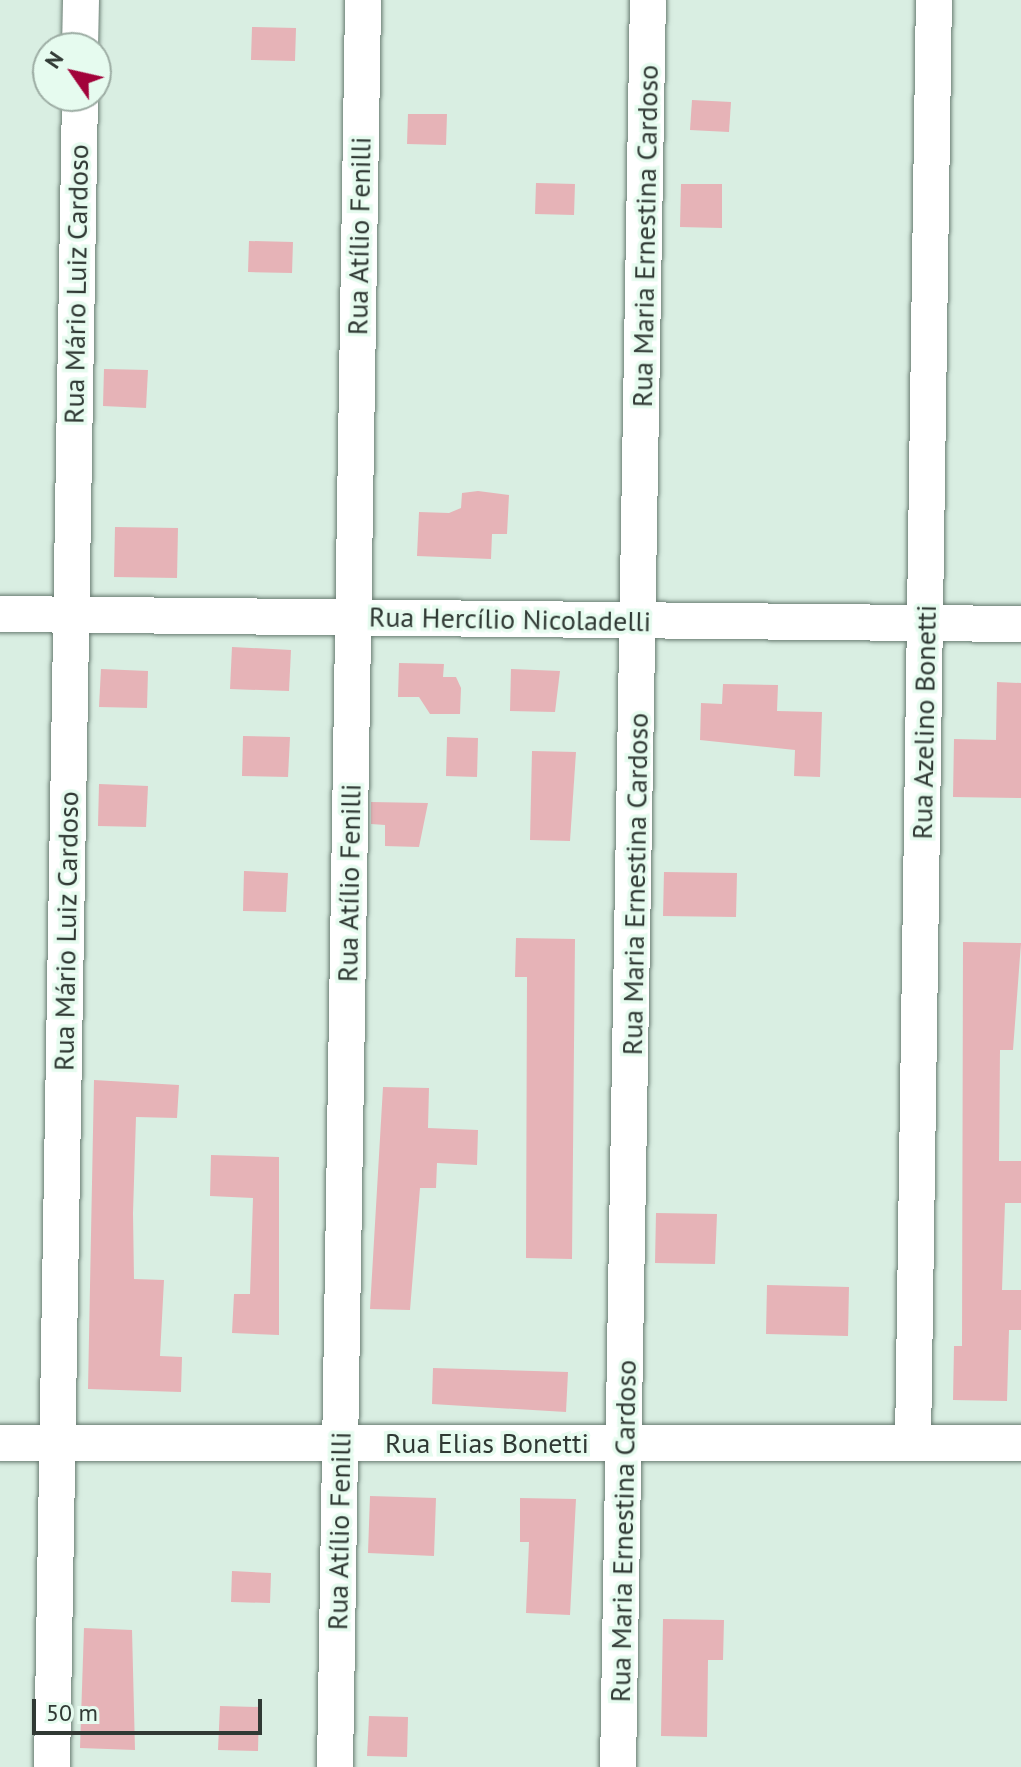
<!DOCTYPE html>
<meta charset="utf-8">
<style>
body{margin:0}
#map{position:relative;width:1021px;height:1767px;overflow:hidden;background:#d9eee2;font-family:"PT Sans",sans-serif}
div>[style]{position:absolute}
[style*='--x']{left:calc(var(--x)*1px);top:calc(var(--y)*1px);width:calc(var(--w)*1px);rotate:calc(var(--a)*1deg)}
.building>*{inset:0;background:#e6b3b7}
.roads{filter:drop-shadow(0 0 2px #687b71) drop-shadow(0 0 2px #687b71)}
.street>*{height:36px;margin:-18px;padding:0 18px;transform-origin:18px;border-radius:18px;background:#fff}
span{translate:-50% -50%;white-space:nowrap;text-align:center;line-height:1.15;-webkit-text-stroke:7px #e6fbef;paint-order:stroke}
.street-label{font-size:28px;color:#303934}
.north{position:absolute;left:32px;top:32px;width:80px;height:80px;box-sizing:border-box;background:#e6fbef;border:2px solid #9dada4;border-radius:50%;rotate:304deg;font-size:22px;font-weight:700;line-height:32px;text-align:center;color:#303934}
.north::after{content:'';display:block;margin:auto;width:28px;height:36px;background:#a2033a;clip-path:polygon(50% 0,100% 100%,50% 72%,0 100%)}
.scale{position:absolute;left:32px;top:1699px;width:230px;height:36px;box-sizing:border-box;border:4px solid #303934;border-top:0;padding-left:10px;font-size:24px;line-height:28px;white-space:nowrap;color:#303934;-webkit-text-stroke:6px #e6fbef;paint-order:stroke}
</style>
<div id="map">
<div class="building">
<i style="clip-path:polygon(252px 27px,296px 28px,295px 61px,251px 60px)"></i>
<i style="clip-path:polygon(692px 100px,731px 102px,729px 132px,690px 130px)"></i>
<i style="clip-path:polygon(408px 114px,447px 114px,446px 145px,407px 144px)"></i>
<i style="clip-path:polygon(536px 183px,575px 184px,574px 215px,535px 214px)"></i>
<i style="clip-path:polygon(681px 184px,722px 184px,722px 228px,680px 227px)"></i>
<i style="clip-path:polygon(249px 241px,293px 242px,292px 273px,248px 272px)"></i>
<i style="clip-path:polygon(104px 369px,148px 370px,146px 408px,103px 406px)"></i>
<i style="clip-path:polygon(478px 491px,509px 495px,507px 534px,492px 534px,491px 559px,417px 556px,419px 512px,449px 513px,461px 508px,462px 493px)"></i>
<i style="clip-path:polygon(115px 527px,178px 528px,177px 578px,114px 577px)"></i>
<i style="clip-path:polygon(232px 647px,291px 650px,289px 691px,230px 689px)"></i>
<i style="clip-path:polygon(399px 663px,444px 664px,443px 677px,456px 677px,461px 688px,460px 714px,430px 714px,419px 697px,398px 697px)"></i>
<i style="clip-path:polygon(101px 669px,148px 671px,147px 708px,99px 707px)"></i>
<i style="clip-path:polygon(511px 669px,560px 671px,555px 712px,510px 711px)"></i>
<i style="clip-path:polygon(997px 682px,1021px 683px,1021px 798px,953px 797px,954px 739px,996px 740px)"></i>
<i style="clip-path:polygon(723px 684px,778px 685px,777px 711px,822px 712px,820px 777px,794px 776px,795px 750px,700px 740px,701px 703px,722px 704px)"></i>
<i style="clip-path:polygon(243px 736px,290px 737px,288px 777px,242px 776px)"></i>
<i style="clip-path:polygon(447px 737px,478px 738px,477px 777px,446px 776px)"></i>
<i style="clip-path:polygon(532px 751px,576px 752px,570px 841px,530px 840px)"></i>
<i style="clip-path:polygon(99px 784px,148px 786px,146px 827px,98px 826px)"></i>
<i style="clip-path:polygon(371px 802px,428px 803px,419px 847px,385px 846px,385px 825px,371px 824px)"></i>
<i style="clip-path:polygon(244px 871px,288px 873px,286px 912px,243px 911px)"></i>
<i style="clip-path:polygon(664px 872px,737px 873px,736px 917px,663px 916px)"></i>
<i style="clip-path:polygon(516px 938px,575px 939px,572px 1259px,526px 1258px,527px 977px,515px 977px)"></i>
<i style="clip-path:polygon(963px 942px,1021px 943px,1013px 1050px,1000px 1050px,999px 1161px,1021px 1161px,1021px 1203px,1005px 1203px,1002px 1290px,1021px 1290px,1021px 1330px,1009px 1330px,1007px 1401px,953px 1400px,954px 1346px,962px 1346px)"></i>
<i style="clip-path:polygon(94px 1080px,179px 1085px,177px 1118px,136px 1117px,133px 1213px,134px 1279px,164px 1280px,160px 1356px,182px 1357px,181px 1392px,88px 1389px)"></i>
<i style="clip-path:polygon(383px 1087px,429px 1088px,428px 1128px,478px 1130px,477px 1165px,437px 1163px,436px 1188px,420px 1188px,410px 1310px,370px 1309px)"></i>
<i style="clip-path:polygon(211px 1155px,279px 1157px,279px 1335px,232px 1333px,234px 1294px,250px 1294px,253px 1198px,210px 1196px)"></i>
<i style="clip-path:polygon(656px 1213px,717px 1214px,715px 1264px,655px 1263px)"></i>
<i style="clip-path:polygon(767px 1285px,849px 1287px,848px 1336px,766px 1334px)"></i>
<i style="clip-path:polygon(433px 1368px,568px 1372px,566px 1412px,432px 1404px)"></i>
<i style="clip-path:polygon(370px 1496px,436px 1498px,434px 1556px,368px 1553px)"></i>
<i style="clip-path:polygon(520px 1498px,576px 1499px,570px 1615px,526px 1613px,529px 1542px,520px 1542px)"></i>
<i style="clip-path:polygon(232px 1571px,271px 1573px,270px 1603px,231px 1602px)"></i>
<i style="clip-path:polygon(663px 1619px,724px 1620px,723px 1660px,708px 1660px,707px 1737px,661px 1736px)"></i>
<i style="clip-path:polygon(84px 1628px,132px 1630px,135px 1750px,80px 1748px)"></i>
<i style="clip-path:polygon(220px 1706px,259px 1707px,258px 1751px,218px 1750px)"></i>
<i style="clip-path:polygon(369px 1716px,408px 1717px,407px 1757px,367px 1756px)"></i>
</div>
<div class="roads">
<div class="street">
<i style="--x:80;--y:48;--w:48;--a:-88.8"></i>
<i style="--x:0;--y:614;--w:1021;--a:0.56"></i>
<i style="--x:0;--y:1443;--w:1021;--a:0"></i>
<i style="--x:913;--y:1443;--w:1443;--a:-89.17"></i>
<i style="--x:52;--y:1767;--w:1671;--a:-89.04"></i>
<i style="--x:335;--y:1767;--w:1767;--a:-89.09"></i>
<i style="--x:618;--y:1767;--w:1767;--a:-89.03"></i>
</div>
</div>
<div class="street-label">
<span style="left:359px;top:236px;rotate:-89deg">Rua Atílio Fenilli</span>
<span style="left:645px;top:236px;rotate:-89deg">Rua Maria Ernestina Cardoso</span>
<span style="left:76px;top:284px;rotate:-89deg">Rua Mário Luiz Cardoso</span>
<span style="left:510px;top:619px;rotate:1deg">Rua Hercílio Nicoladelli</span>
<span style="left:924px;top:722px;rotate:-89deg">Rua Azelino Bonetti</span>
<span style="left:349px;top:883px;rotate:-89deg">Rua Atílio Fenilli</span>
<span style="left:635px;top:884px;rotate:-89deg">Rua Maria Ernestina Cardoso</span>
<span style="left:66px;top:931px;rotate:-89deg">Rua Mário Luiz Cardoso</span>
<span style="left:487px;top:1443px">Rua Elias Bonetti</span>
<span style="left:339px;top:1531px;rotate:-89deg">Rua Atílio Fenilli</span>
<span style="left:623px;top:1531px;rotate:-89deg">Rua Maria Ernestina Cardoso</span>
</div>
<div class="north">N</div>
<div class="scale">50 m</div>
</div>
